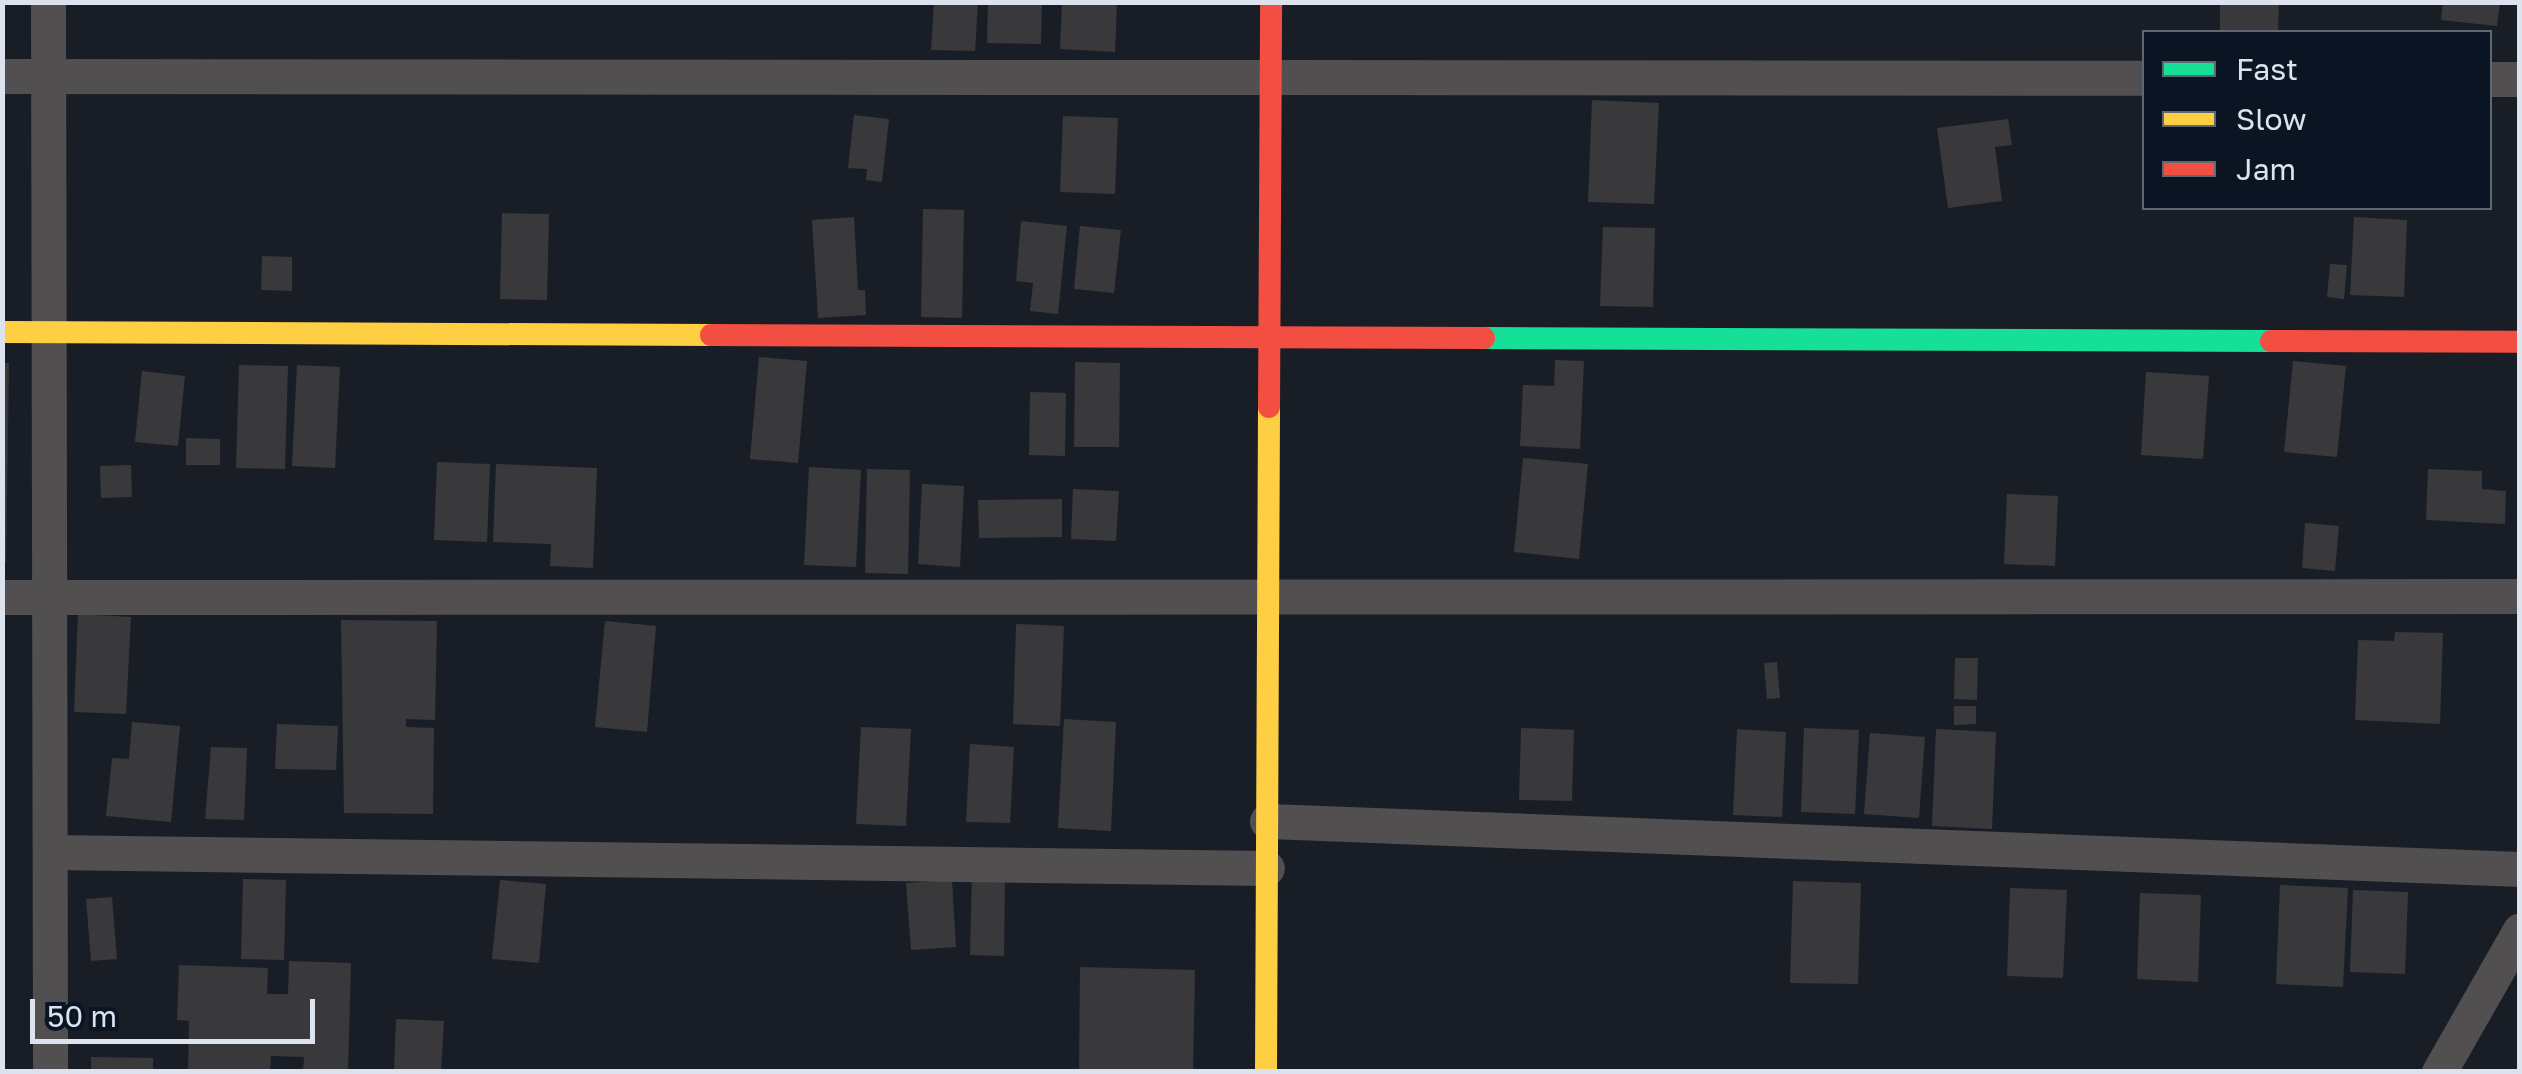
<!DOCTYPE html>
<style>
body{margin:0}
#map{position:relative;width:2522px;height:1074px;overflow:hidden;background:#191e26;font-family:"Golos Text",sans-serif}
div>[style]{position:absolute}
[style*='--x']{left:calc(var(--x)*1px);top:calc(var(--y)*1px);width:calc(var(--w)*1px);rotate:calc(var(--a)*1deg)}
.building>*{inset:0;background:#39393b}
.street>*{height:35px;margin:-17.5px;padding:0 17.5px;transform-origin:17.5px;border-radius:17.5px;background:#524f50}
.fast>*{height:22px;margin:-11px;padding:0 11px;transform-origin:11px;border-radius:11px;background:#16e098}
.slow>*{height:22px;margin:-11px;padding:0 11px;transform-origin:11px;border-radius:11px;background:#ffcf43}
.jam>*{height:22px;margin:-11px;padding:0 11px;transform-origin:11px;border-radius:11px;background:#f24e42}
span{translate:-50% -50%;white-space:nowrap;text-align:center;line-height:1.15;-webkit-text-stroke:9px #0a1422;paint-order:stroke}
.frame{position:absolute;inset:0;border:5px solid #dce3ee;pointer-events:none}
.legend{position:absolute;left:2142px;top:30px;width:350px;height:180px;box-sizing:border-box;background:#0a1422;border:2px solid #5e6774;margin:0;padding:12px 18px;list-style:none;font-size:30px;color:#dce3ee}
.legend li{display:flex;align-items:center;gap:20px;height:50px}
.legend b{width:50px;border:2px solid #5e6774}
.scale{position:absolute;left:30px;top:999px;width:285px;height:45px;box-sizing:border-box;border:5px solid #dce3ee;border-top:0;padding-left:12px;font-size:30px;line-height:35px;white-space:nowrap;color:#dce3ee;-webkit-text-stroke:8px #0a1422;paint-order:stroke}
</style>
<div id="map">
<div class="building">
<i style="clip-path:polygon(934px 2px,978px 2px,975px 51px,931px 50px)"></i>
<i style="clip-path:polygon(988px 2px,1042px 2px,1041px 44px,987px 43px)"></i>
<i style="clip-path:polygon(1062px 2px,1117px 2px,1115px 52px,1060px 49px)"></i>
<i style="clip-path:polygon(2220px 2px,2279px 2px,2278px 32px,2220px 32px)"></i>
<i style="clip-path:polygon(2443px 2px,2500px 2px,2497px 26px,2441px 20px)"></i>
<i style="clip-path:polygon(1592px 100px,1659px 103px,1654px 204px,1588px 202px)"></i>
<i style="clip-path:polygon(854px 115px,889px 119px,882px 182px,866px 180px,867px 169px,848px 168px)"></i>
<i style="clip-path:polygon(1063px 116px,1118px 118px,1115px 194px,1060px 192px)"></i>
<i style="clip-path:polygon(2008px 119px,2012px 145px,1995px 147px,2002px 201px,1948px 208px,1937px 128px)"></i>
<i style="clip-path:polygon(923px 209px,964px 210px,962px 318px,921px 317px)"></i>
<i style="clip-path:polygon(502px 213px,549px 214px,547px 300px,500px 299px)"></i>
<i style="clip-path:polygon(854px 217px,858px 290px,865px 290px,866px 315px,818px 318px,812px 220px)"></i>
<i style="clip-path:polygon(2354px 217px,2407px 220px,2404px 297px,2350px 295px)"></i>
<i style="clip-path:polygon(1021px 221px,1067px 226px,1058px 314px,1030px 311px,1033px 283px,1016px 281px)"></i>
<i style="clip-path:polygon(1080px 226px,1121px 230px,1114px 293px,1074px 289px)"></i>
<i style="clip-path:polygon(1603px 227px,1655px 228px,1653px 307px,1600px 306px)"></i>
<i style="clip-path:polygon(262px 256px,292px 257px,292px 291px,261px 290px)"></i>
<i style="clip-path:polygon(2330px 264px,2347px 265px,2344px 299px,2327px 297px)"></i>
<i style="clip-path:polygon(759px 357px,807px 361px,798px 463px,750px 459px)"></i>
<i style="clip-path:polygon(1555px 360px,1584px 361px,1580px 449px,1520px 446px,1523px 385px,1554px 386px)"></i>
<i style="clip-path:polygon(2293px 361px,2346px 366px,2337px 457px,2284px 452px)"></i>
<i style="clip-path:polygon(1075px 362px,1120px 363px,1119px 447px,1074px 447px)"></i>
<i style="clip-path:polygon(2px 363px,9px 363px,6px 562px,2px 562px)"></i>
<i style="clip-path:polygon(239px 365px,288px 366px,285px 469px,236px 468px)"></i>
<i style="clip-path:polygon(297px 365px,340px 367px,335px 468px,292px 466px)"></i>
<i style="clip-path:polygon(142px 371px,185px 376px,178px 446px,135px 442px)"></i>
<i style="clip-path:polygon(2146px 372px,2209px 376px,2203px 459px,2141px 455px)"></i>
<i style="clip-path:polygon(1030px 392px,1066px 393px,1065px 456px,1029px 455px)"></i>
<i style="clip-path:polygon(186px 438px,220px 439px,220px 465px,186px 465px)"></i>
<i style="clip-path:polygon(1523px 458px,1588px 464px,1579px 559px,1514px 552px)"></i>
<i style="clip-path:polygon(437px 462px,490px 464px,487px 542px,434px 540px)"></i>
<i style="clip-path:polygon(496px 464px,597px 468px,593px 568px,550px 566px,551px 544px,493px 542px)"></i>
<i style="clip-path:polygon(131px 465px,132px 497px,101px 498px,100px 466px)"></i>
<i style="clip-path:polygon(809px 467px,861px 470px,856px 567px,804px 565px)"></i>
<i style="clip-path:polygon(867px 469px,910px 470px,908px 574px,865px 573px)"></i>
<i style="clip-path:polygon(2428px 469px,2482px 471px,2482px 489px,2506px 491px,2505px 524px,2426px 520px)"></i>
<i style="clip-path:polygon(922px 484px,964px 486px,960px 567px,918px 564px)"></i>
<i style="clip-path:polygon(1073px 489px,1119px 491px,1116px 541px,1071px 539px)"></i>
<i style="clip-path:polygon(2007px 494px,2058px 496px,2055px 566px,2004px 564px)"></i>
<i style="clip-path:polygon(1062px 499px,1062px 537px,979px 538px,978px 500px)"></i>
<i style="clip-path:polygon(2305px 523px,2339px 526px,2335px 571px,2302px 568px)"></i>
<i style="clip-path:polygon(78px 614px,131px 617px,126px 714px,74px 712px)"></i>
<i style="clip-path:polygon(341px 620px,437px 621px,435px 720px,406px 719px,406px 727px,434px 728px,433px 814px,344px 813px)"></i>
<i style="clip-path:polygon(605px 621px,656px 626px,647px 732px,595px 727px)"></i>
<i style="clip-path:polygon(1016px 624px,1064px 626px,1060px 726px,1013px 724px)"></i>
<i style="clip-path:polygon(2395px 632px,2443px 633px,2440px 724px,2355px 720px,2358px 640px,2394px 641px)"></i>
<i style="clip-path:polygon(1955px 658px,1978px 658px,1977px 700px,1954px 699px)"></i>
<i style="clip-path:polygon(1777px 662px,1780px 698px,1767px 699px,1764px 663px)"></i>
<i style="clip-path:polygon(1954px 706px,1976px 706px,1976px 724px,1954px 725px)"></i>
<i style="clip-path:polygon(1064px 719px,1116px 722px,1111px 831px,1058px 828px)"></i>
<i style="clip-path:polygon(132px 722px,180px 726px,171px 822px,106px 816px,112px 758px,129px 759px)"></i>
<i style="clip-path:polygon(277px 724px,338px 726px,336px 770px,275px 769px)"></i>
<i style="clip-path:polygon(861px 727px,911px 729px,906px 826px,856px 824px)"></i>
<i style="clip-path:polygon(1521px 728px,1574px 730px,1572px 801px,1519px 800px)"></i>
<i style="clip-path:polygon(1804px 728px,1859px 730px,1855px 814px,1801px 812px)"></i>
<i style="clip-path:polygon(1737px 729px,1786px 732px,1782px 817px,1733px 815px)"></i>
<i style="clip-path:polygon(1936px 729px,1996px 732px,1992px 829px,1932px 826px)"></i>
<i style="clip-path:polygon(1870px 733px,1925px 737px,1919px 818px,1864px 814px)"></i>
<i style="clip-path:polygon(970px 744px,1014px 747px,1010px 823px,966px 822px)"></i>
<i style="clip-path:polygon(211px 747px,247px 748px,244px 820px,205px 819px)"></i>
<i style="clip-path:polygon(972px 874px,1005px 874px,1004px 956px,970px 955px)"></i>
<i style="clip-path:polygon(243px 879px,286px 880px,284px 960px,241px 959px)"></i>
<i style="clip-path:polygon(500px 880px,546px 884px,539px 963px,492px 959px)"></i>
<i style="clip-path:polygon(952px 880px,956px 947px,911px 950px,906px 883px)"></i>
<i style="clip-path:polygon(1793px 881px,1861px 883px,1858px 984px,1790px 983px)"></i>
<i style="clip-path:polygon(2280px 885px,2348px 888px,2343px 987px,2276px 984px)"></i>
<i style="clip-path:polygon(2010px 888px,2067px 890px,2063px 978px,2007px 976px)"></i>
<i style="clip-path:polygon(2353px 890px,2408px 892px,2405px 974px,2350px 972px)"></i>
<i style="clip-path:polygon(2140px 893px,2201px 895px,2198px 982px,2137px 979px)"></i>
<i style="clip-path:polygon(112px 897px,117px 959px,91px 961px,86px 899px)"></i>
<i style="clip-path:polygon(289px 961px,351px 963px,348px 1072px,303px 1072px,304px 1057px,271px 1056px,270px 1072px,188px 1072px,189px 1021px,177px 1020px,179px 965px,268px 968px,267px 994px,288px 994px)"></i>
<i style="clip-path:polygon(1080px 967px,1195px 970px,1193px 1072px,1079px 1072px)"></i>
<i style="clip-path:polygon(396px 1019px,444px 1021px,441px 1072px,394px 1072px)"></i>
<i style="clip-path:polygon(91px 1057px,153px 1058px,153px 1072px,91px 1072px)"></i>
</div>
<div class="street">
<i style="--x:48;--y:2;--w:1070;--a:89.89"></i>
<i style="--x:2;--y:76;--w:2142;--a:0.05"></i>
<i style="--x:2490;--y:79;--w:30;--a:0"></i>
<i style="--x:2;--y:597;--w:2518;--a:-0.02"></i>
<i style="--x:1267;--y:821;--w:1254;--a:2.19"></i>
<i style="--x:50;--y:852;--w:1217;--a:0.75"></i>
<i style="--x:2439;--y:1072;--w:163;--a:-60.3"></i>
</div>
<div class="fast">
<i style="--x:1484;--y:338;--w:787;--a:0.22"></i>
</div>
<div class="slow">
<i style="--x:2;--y:332;--w:709;--a:0.24"></i>
<i style="--x:1266;--y:1072;--w:665;--a:-89.74"></i>
</div>
<div class="jam">
<i style="--x:711;--y:335;--w:773;--a:0.22"></i>
<i style="--x:2271;--y:341;--w:249;--a:0.2"></i>
<i style="--x:1269;--y:407;--w:405;--a:-89.7"></i>
</div>
<div class="frame"></div>
<ul class="legend">
<li><b style="height:12px;background:#16e098"></b>Fast</li>
<li><b style="height:12px;background:#ffcf43"></b>Slow</li>
<li><b style="height:12px;background:#f24e42"></b>Jam</li>
</ul>
<div class="scale">50 m</div>
</div>
